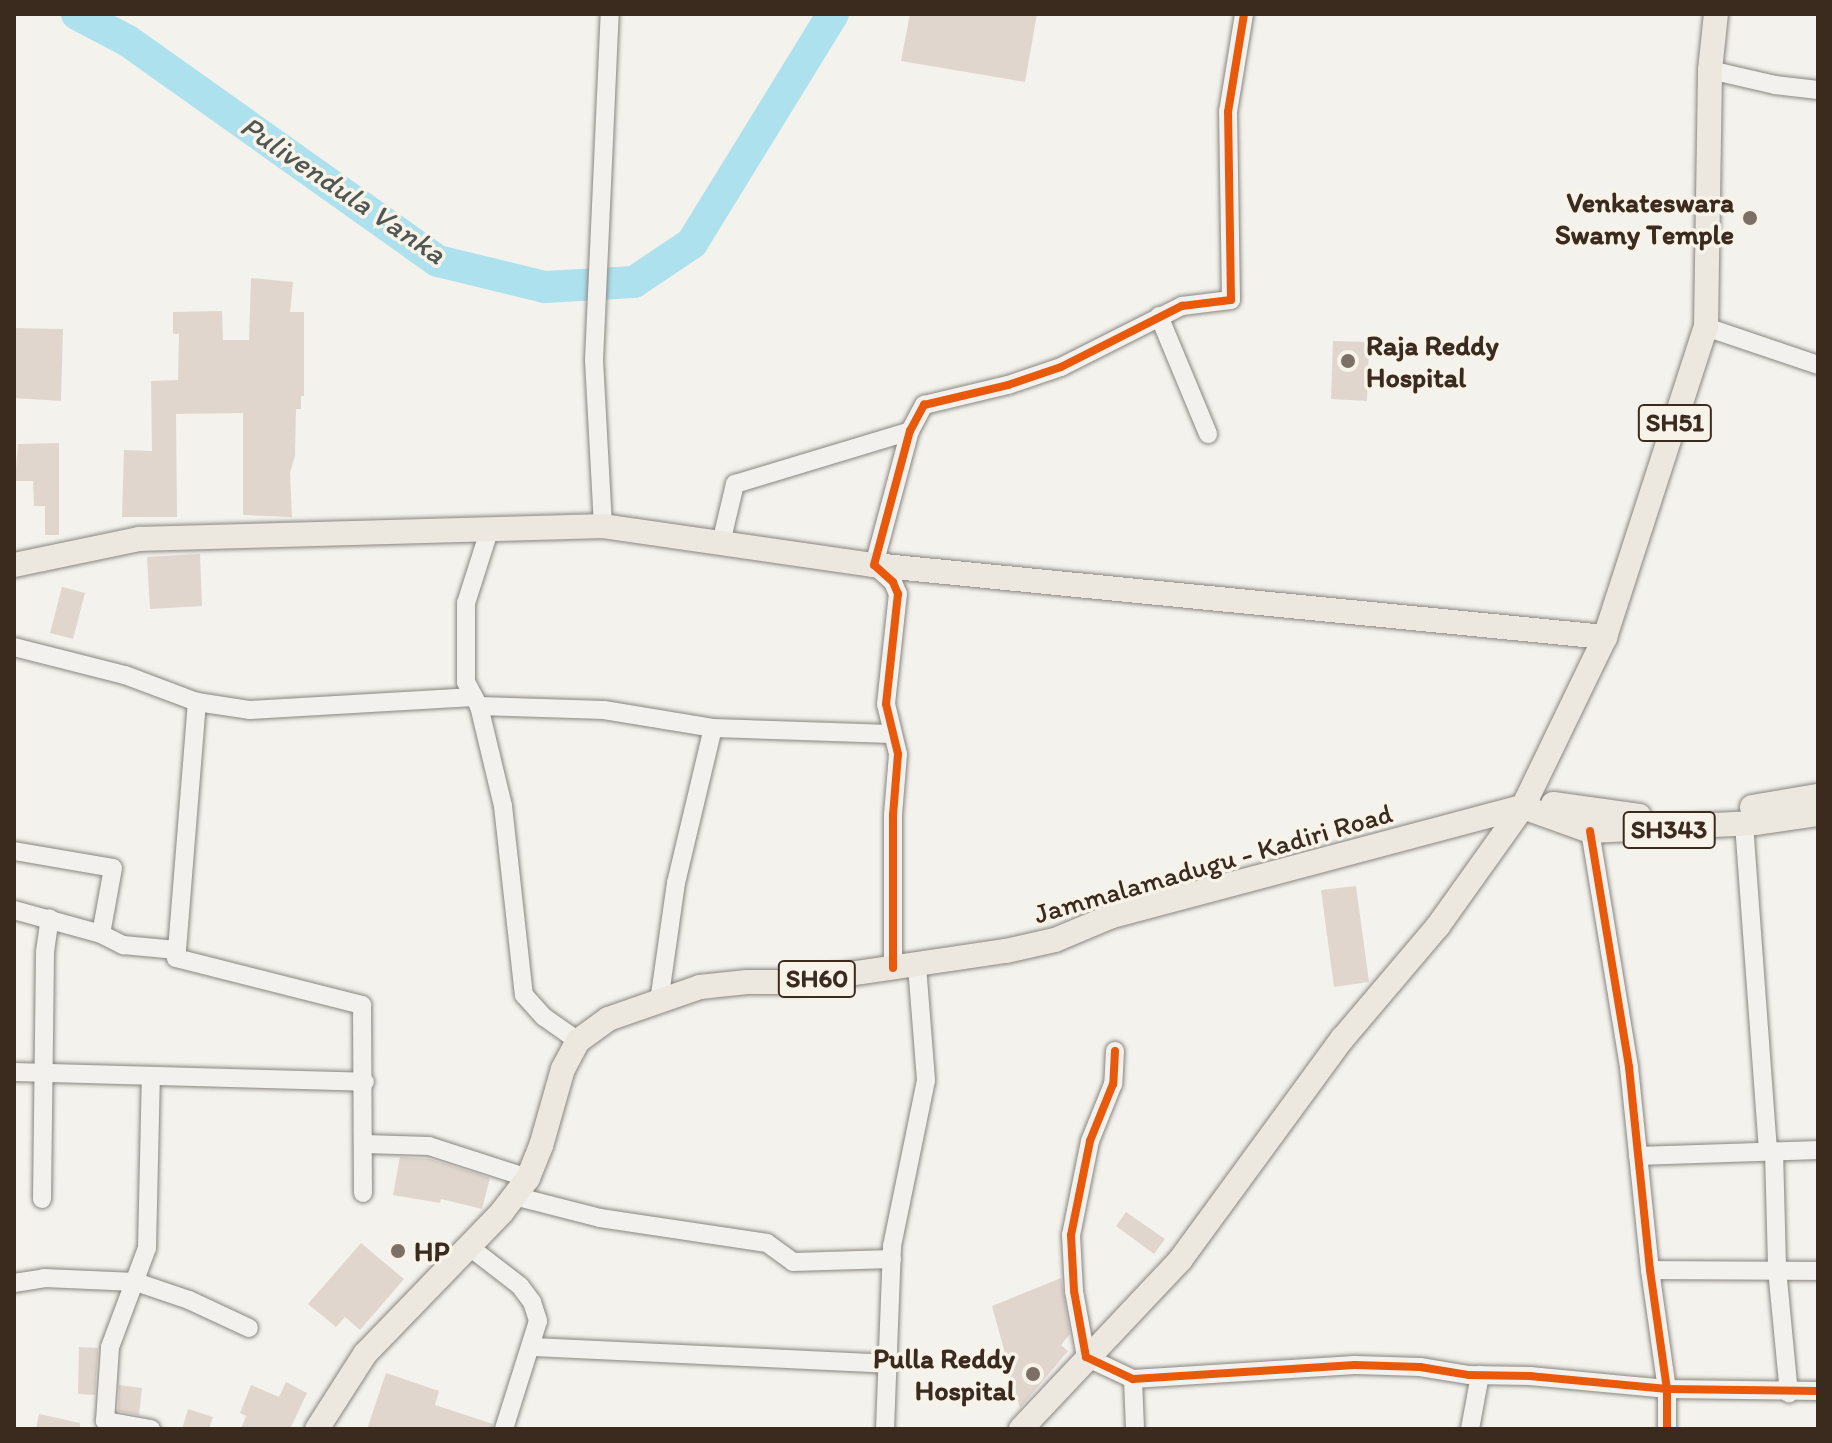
<!DOCTYPE html>
<style>
body{margin:0}
#map{position:relative;width:1832px;height:1443px;overflow:hidden;background:#f4f2ec;font-family:Itim,sans-serif}
div>[style]{position:absolute}
[style*='--x']{left:calc(var(--x)*1px);top:calc(var(--y)*1px);width:calc(var(--w)*1px);rotate:calc(var(--a)*1deg)}
.river>*{height:32px;margin:-16px;padding:0 16px;transform-origin:16px;border-radius:16px;background:#ade1ed}
.building>*{inset:0;background:#e0d6ce}
.roads{filter:drop-shadow(0 0 2px #898580) drop-shadow(0 0 2px #898580)}
.minor>*{height:18px;margin:-9px;padding:0 9px;transform-origin:9px;border-radius:9px;background:#f2f1ed}
.major>*{height:24px;margin:-12px;padding:0 12px;transform-origin:12px;border-radius:12px;background:#ece8df}
.cycleway>*{height:8px;margin:-4px;padding:0 4px;transform-origin:4px;border-radius:4px;background:#e8590c}
.dots>*{width:22px;height:22px;translate:-50% -50%;box-sizing:border-box;border:4px solid #f7f3e8;border-radius:50%}
span{translate:-50% -50%;white-space:nowrap;text-align:center;line-height:1.15;-webkit-text-stroke:7px #f7f3e8;paint-order:stroke}
.shield-label span{padding:2px 6px;background:#f7f3e8;border:2px solid;border-radius:6px;-webkit-text-stroke-width:0}
.shield-label{font-size:26px;color:#3b2a1e;font-weight:700}
.poi-label{font-size:28px;color:#3b2a1e;font-weight:700}
.right{translate:-100% -50%;text-align:right}
.left{translate:0 -50%;text-align:left}
.street-label{font-size:28px;color:#3b2a1e}
.water-label{font-size:30px;color:#505652;font-style:italic}
.frame{position:absolute;inset:0;border:16px solid #3b2a1e;pointer-events:none}
</style>
<div id="map">
<div class="river">
<i style="--x:77;--y:14;--w:58;--a:27.9"></i>
<i style="--x:128;--y:41;--w:380;--a:35.4"></i>
<i style="--x:438;--y:261;--w:110;--a:13.7"></i>
<i style="--x:545;--y:287;--w:89;--a:-3.2"></i>
<i style="--x:634;--y:282;--w:70;--a:-33.9"></i>
<i style="--x:692;--y:243;--w:269;--a:-58.4"></i>
</div>
<div class="building">
<i style="clip-path:polygon(910px 14px,1037px 14px,1025px 82px,901px 61px)"></i>
<i style="clip-path:polygon(251px 278px,293px 282px,290px 312px,304px 312px,304px 396px,301px 396px,301px 409px,296px 409px,295px 456px,290px 473px,292px 517px,243px 515px,243px 413px,176px 414px,177px 517px,122px 517px,124px 450px,152px 451px,151px 381px,178px 380px,179px 334px,173px 334px,173px 312px,222px 311px,223px 340px,249px 340px)"></i>
<i style="clip-path:polygon(14px 328px,63px 329px,61px 401px,14px 398px)"></i>
<i style="clip-path:polygon(1333px 341px,1369px 342px,1367px 401px,1331px 399px)"></i>
<i style="clip-path:polygon(59px 443px,59px 535px,45px 535px,45px 506px,34px 506px,33px 481px,15px 481px,18px 444px)"></i>
<i style="clip-path:polygon(200px 554px,202px 606px,150px 609px,147px 557px)"></i>
<i style="clip-path:polygon(62px 587px,85px 593px,73px 639px,50px 633px)"></i>
<i style="clip-path:polygon(1356px 886px,1369px 982px,1334px 987px,1321px 890px)"></i>
<i style="clip-path:polygon(400px 1157px,430px 1159px,490px 1178px,482px 1209px,441px 1199px,440px 1203px,393px 1195px)"></i>
<i style="clip-path:polygon(1126px 1212px,1165px 1239px,1154px 1254px,1116px 1226px)"></i>
<i style="clip-path:polygon(361px 1243px,404px 1279px,360px 1330px,345px 1317px,336px 1327px,308px 1304px)"></i>
<i style="clip-path:polygon(1061px 1278px,1070px 1334px,1061px 1345px,1068px 1351px,1020px 1408px,992px 1306px)"></i>
<i style="clip-path:polygon(79px 1347px,98px 1348px,95px 1395px,78px 1394px)"></i>
<i style="clip-path:polygon(386px 1373px,439px 1391px,435px 1405px,493px 1424px,492px 1429px,367px 1429px)"></i>
<i style="clip-path:polygon(286px 1382px,307px 1393px,290px 1429px,241px 1429px,246px 1416px,240px 1413px,251px 1385px,279px 1397px)"></i>
<i style="clip-path:polygon(119px 1385px,142px 1388px,139px 1415px,118px 1411px)"></i>
<i style="clip-path:polygon(188px 1409px,213px 1417px,209px 1429px,182px 1429px)"></i>
<i style="clip-path:polygon(39px 1414px,80px 1423px,80px 1429px,36px 1429px)"></i>
</div>
<div class="roads">
<div class="minor">
<i style="--x:1710;--y:70;--w:67;--a:13"></i>
<i style="--x:1775;--y:85;--w:43;--a:6.6"></i>
<i style="--x:1159;--y:316;--w:128;--a:67.4"></i>
<i style="--x:1706;--y:327;--w:118;--a:18.7"></i>
<i style="--x:603;--y:526;--w:166;--a:-93.1"></i>
<i style="--x:594;--y:360;--w:346;--a:-87.4"></i>
<i style="--x:490;--y:528;--w:79;--a:107.7"></i>
<i style="--x:466;--y:603;--w:79;--a:90"></i>
<i style="--x:466;--y:682;--w:27;--a:62"></i>
<i style="--x:479;--y:706;--w:103;--a:76.5"></i>
<i style="--x:503;--y:806;--w:190;--a:83.7"></i>
<i style="--x:524;--y:995;--w:30;--a:48"></i>
<i style="--x:544;--y:1017;--w:42;--a:35.2"></i>
<i style="--x:721;--y:543;--w:61;--a:-76.7"></i>
<i style="--x:735;--y:484;--w:183;--a:-16.8"></i>
<i style="--x:14;--y:647;--w:114;--a:14.2"></i>
<i style="--x:125;--y:675;--w:77;--a:20.6"></i>
<i style="--x:197;--y:702;--w:54;--a:8.6"></i>
<i style="--x:250;--y:710;--w:224;--a:-3.3"></i>
<i style="--x:479;--y:706;--w:125;--a:1.8"></i>
<i style="--x:604;--y:710;--w:110;--a:9.4"></i>
<i style="--x:713;--y:728;--w:178;--a:1.9"></i>
<i style="--x:1744;--y:824;--w:328;--a:85.8"></i>
<i style="--x:1590;--y:831;--w:239;--a:80.6"></i>
<i style="--x:1629;--y:1067;--w:204;--a:84.1"></i>
<i style="--x:1650;--y:1270;--w:120;--a:81.9"></i>
<i style="--x:1667;--y:1389;--w:40;--a:90"></i>
<i style="--x:14;--y:851;--w:100;--a:9.7"></i>
<i style="--x:113;--y:868;--w:67;--a:100.3"></i>
<i style="--x:14;--y:910;--w:90;--a:15.4"></i>
<i style="--x:101;--y:934;--w:25;--a:27"></i>
<i style="--x:123;--y:945;--w:54;--a:5.3"></i>
<i style="--x:177;--y:950;--w:8;--a:97"></i>
<i style="--x:176;--y:958;--w:192;--a:14.2"></i>
<i style="--x:362;--y:1005;--w:188;--a:89.7"></i>
<i style="--x:177;--y:950;--w:249;--a:-85.4"></i>
<i style="--x:893;--y:968;--w:153;--a:-90"></i>
<i style="--x:893;--y:815;--w:61;--a:-85.3"></i>
<i style="--x:898;--y:754;--w:51;--a:-103.5"></i>
<i style="--x:886;--y:704;--w:111;--a:-83.8"></i>
<i style="--x:898;--y:594;--w:13;--a:-113"></i>
<i style="--x:893;--y:582;--w:25;--a:-138"></i>
<i style="--x:874;--y:565;--w:139;--a:-75"></i>
<i style="--x:910;--y:431;--w:30;--a:-62"></i>
<i style="--x:924;--y:405;--w:86;--a:-13.4"></i>
<i style="--x:1008;--y:385;--w:56;--a:-18.8"></i>
<i style="--x:1061;--y:367;--w:136;--a:-26.8"></i>
<i style="--x:1182;--y:306;--w:49;--a:-7"></i>
<i style="--x:1231;--y:300;--w:188;--a:-90.9"></i>
<i style="--x:1228;--y:112;--w:99;--a:-80.7"></i>
<i style="--x:659;--y:1002;--w:120;--a:-81.9"></i>
<i style="--x:676;--y:883;--w:159;--a:-76.6"></i>
<i style="--x:1115;--y:1051;--w:33;--a:93"></i>
<i style="--x:1113;--y:1084;--w:61;--a:112"></i>
<i style="--x:1090;--y:1141;--w:96;--a:101.4"></i>
<i style="--x:1071;--y:1235;--w:56;--a:86.9"></i>
<i style="--x:1074;--y:1291;--w:67;--a:79.7"></i>
<i style="--x:1086;--y:1357;--w:52;--a:25.1"></i>
<i style="--x:1133;--y:1379;--w:222;--a:-3.6"></i>
<i style="--x:1355;--y:1365;--w:65;--a:1.8"></i>
<i style="--x:1420;--y:1367;--w:50;--a:9.3"></i>
<i style="--x:1469;--y:1375;--w:61;--a:0.9"></i>
<i style="--x:1530;--y:1376;--w:138;--a:5.4"></i>
<i style="--x:1667;--y:1389;--w:151;--a:0.8"></i>
<i style="--x:14;--y:1072;--w:351;--a:1.6"></i>
<i style="--x:365;--y:1144;--w:64;--a:1.8"></i>
<i style="--x:429;--y:1146;--w:104;--a:17.9"></i>
<i style="--x:1774;--y:1151;--w:118;--a:88.5"></i>
<i style="--x:1777;--y:1269;--w:125;--a:84.5"></i>
<i style="--x:1638;--y:1156;--w:180;--a:-1.9"></i>
<i style="--x:514;--y:1196;--w:89;--a:14.3"></i>
<i style="--x:600;--y:1218;--w:169;--a:8.5"></i>
<i style="--x:767;--y:1243;--w:32;--a:36"></i>
<i style="--x:793;--y:1262;--w:99;--a:-1.7"></i>
<i style="--x:42;--y:1199;--w:247;--a:-89.3"></i>
<i style="--x:45;--y:952;--w:34;--a:-82"></i>
<i style="--x:467;--y:1245;--w:67;--a:37.7"></i>
<i style="--x:520;--y:1286;--w:20;--a:53"></i>
<i style="--x:532;--y:1302;--w:20;--a:72"></i>
<i style="--x:538;--y:1321;--w:113;--a:107.5"></i>
<i style="--x:1650;--y:1270;--w:168;--a:0.3"></i>
<i style="--x:14;--y:1283;--w:30;--a:-9"></i>
<i style="--x:44;--y:1278;--w:92;--a:2.5"></i>
<i style="--x:136;--y:1282;--w:56;--a:18.8"></i>
<i style="--x:189;--y:1300;--w:66;--a:25"></i>
<i style="--x:532;--y:1347;--w:357;--a:2.7"></i>
<i style="--x:1133;--y:1379;--w:50;--a:87.7"></i>
<i style="--x:151;--y:1429;--w:47;--a:-170.1"></i>
<i style="--x:105;--y:1421;--w:74;--a:-86.1"></i>
<i style="--x:110;--y:1347;--w:106;--a:-69.5"></i>
<i style="--x:147;--y:1248;--w:170;--a:-88.7"></i>
<i style="--x:885;--y:1429;--w:183;--a:-87.8"></i>
<i style="--x:892;--y:1246;--w:169;--a:-78.4"></i>
<i style="--x:926;--y:1080;--w:115;--a:-94.5"></i>
<i style="--x:1470;--y:1429;--w:55;--a:-79.5"></i>
</div>
<div class="major">
<i style="--x:14;--y:565;--w:128;--a:-11.7"></i>
<i style="--x:139;--y:539;--w:464;--a:-1.6"></i>
<i style="--x:603;--y:526;--w:274;--a:8.2"></i>
<i style="--x:874;--y:565;--w:735;--a:5.63"></i>
<i style="--x:1553;--y:804;--w:87;--a:7.9"></i>
<i style="--x:1523;--y:807;--w:71;--a:19.7"></i>
<i style="--x:1590;--y:831;--w:165;--a:-2.8"></i>
<i style="--x:1755;--y:823;--w:64;--a:-8.1"></i>
<i style="--x:1752;--y:807;--w:67;--a:-9.5"></i>
<i style="--x:317;--y:1429;--w:89;--a:-57.4"></i>
<i style="--x:365;--y:1354;--w:197;--a:-46"></i>
<i style="--x:502;--y:1212;--w:43;--a:-52.6"></i>
<i style="--x:528;--y:1178;--w:35;--a:-68"></i>
<i style="--x:541;--y:1146;--w:80;--a:-74.1"></i>
<i style="--x:563;--y:1069;--w:32;--a:-62"></i>
<i style="--x:578;--y:1041;--w:37;--a:-36"></i>
<i style="--x:608;--y:1019;--w:97;--a:-19.2"></i>
<i style="--x:700;--y:987;--w:47;--a:-6.1"></i>
<i style="--x:747;--y:982;--w:48;--a:0"></i>
<i style="--x:795;--y:982;--w:213;--a:-8.4"></i>
<i style="--x:1006;--y:951;--w:50;--a:-12.7"></i>
<i style="--x:1055;--y:940;--w:62;--a:-22.8"></i>
<i style="--x:1112;--y:916;--w:425;--a:-14.9"></i>
<i style="--x:1021;--y:1429;--w:233;--a:-46.7"></i>
<i style="--x:1181;--y:1259;--w:274;--a:-53.8"></i>
<i style="--x:1343;--y:1038;--w:147;--a:-49.7"></i>
<i style="--x:1438;--y:926;--w:146;--a:-54.5"></i>
<i style="--x:1523;--y:807;--w:189;--a:-64.2"></i>
<i style="--x:1605;--y:637;--w:326;--a:-72"></i>
<i style="--x:1706;--y:327;--w:257;--a:-89.1"></i>
<i style="--x:1710;--y:70;--w:56;--a:-83.9"></i>
</div>
</div>
<div class="cycleway">
<i style="--x:1590;--y:831;--w:239;--a:80.6"></i>
<i style="--x:1629;--y:1067;--w:204;--a:84.1"></i>
<i style="--x:1650;--y:1270;--w:120;--a:81.9"></i>
<i style="--x:1667;--y:1389;--w:40;--a:90"></i>
<i style="--x:893;--y:968;--w:153;--a:-90"></i>
<i style="--x:893;--y:815;--w:61;--a:-85.3"></i>
<i style="--x:898;--y:754;--w:51;--a:-103.5"></i>
<i style="--x:886;--y:704;--w:111;--a:-83.8"></i>
<i style="--x:898;--y:594;--w:13;--a:-113"></i>
<i style="--x:893;--y:582;--w:25;--a:-138"></i>
<i style="--x:874;--y:565;--w:139;--a:-75"></i>
<i style="--x:910;--y:431;--w:30;--a:-62"></i>
<i style="--x:924;--y:405;--w:86;--a:-13.4"></i>
<i style="--x:1008;--y:385;--w:56;--a:-18.8"></i>
<i style="--x:1061;--y:367;--w:136;--a:-26.8"></i>
<i style="--x:1182;--y:306;--w:49;--a:-7"></i>
<i style="--x:1231;--y:300;--w:188;--a:-90.9"></i>
<i style="--x:1228;--y:112;--w:99;--a:-80.7"></i>
<i style="--x:1115;--y:1051;--w:33;--a:93"></i>
<i style="--x:1113;--y:1084;--w:61;--a:112"></i>
<i style="--x:1090;--y:1141;--w:96;--a:101.4"></i>
<i style="--x:1071;--y:1235;--w:56;--a:86.9"></i>
<i style="--x:1074;--y:1291;--w:67;--a:79.7"></i>
<i style="--x:1086;--y:1357;--w:52;--a:25.1"></i>
<i style="--x:1133;--y:1379;--w:222;--a:-3.6"></i>
<i style="--x:1355;--y:1365;--w:65;--a:1.8"></i>
<i style="--x:1420;--y:1367;--w:50;--a:9.3"></i>
<i style="--x:1469;--y:1375;--w:61;--a:0.9"></i>
<i style="--x:1530;--y:1376;--w:138;--a:5.4"></i>
<i style="--x:1667;--y:1389;--w:151;--a:0.8"></i>
</div>
<div class="dots">
<i style="left:1750px;top:218px;background:#7c7066"></i>
<i style="left:1348px;top:361px;background:#7c7066"></i>
<i style="left:398px;top:1251px;background:#7c7066"></i>
<i style="left:1033px;top:1374px;background:#7c7066"></i>
</div>
<div class="shield-label">
<span style="left:1675px;top:423px">SH51</span>
<span style="left:1669px;top:830px">SH343</span>
<span style="left:817px;top:979px">SH60</span>
</div>
<div class="poi-label">
<span class="right" style="left:1734px;top:218px">Venkateswara<br>Swamy Temple</span>
<span class="left" style="left:1366px;top:361px">Raja Reddy<br>Hospital</span>
<span class="left" style="left:414px;top:1251px">HP</span>
<span class="right" style="left:1015px;top:1374px">Pulla Reddy<br>Hospital</span>
</div>
<div class="street-label">
<span style="left:1213px;top:863px;rotate:-16deg">Jammalamadugu - Kadiri Road</span>
</div>
<div class="water-label">
<span style="left:343px;top:190px;rotate:34deg">Pulivendula Vanka</span>
</div>
<div class="frame"></div>
</div>
